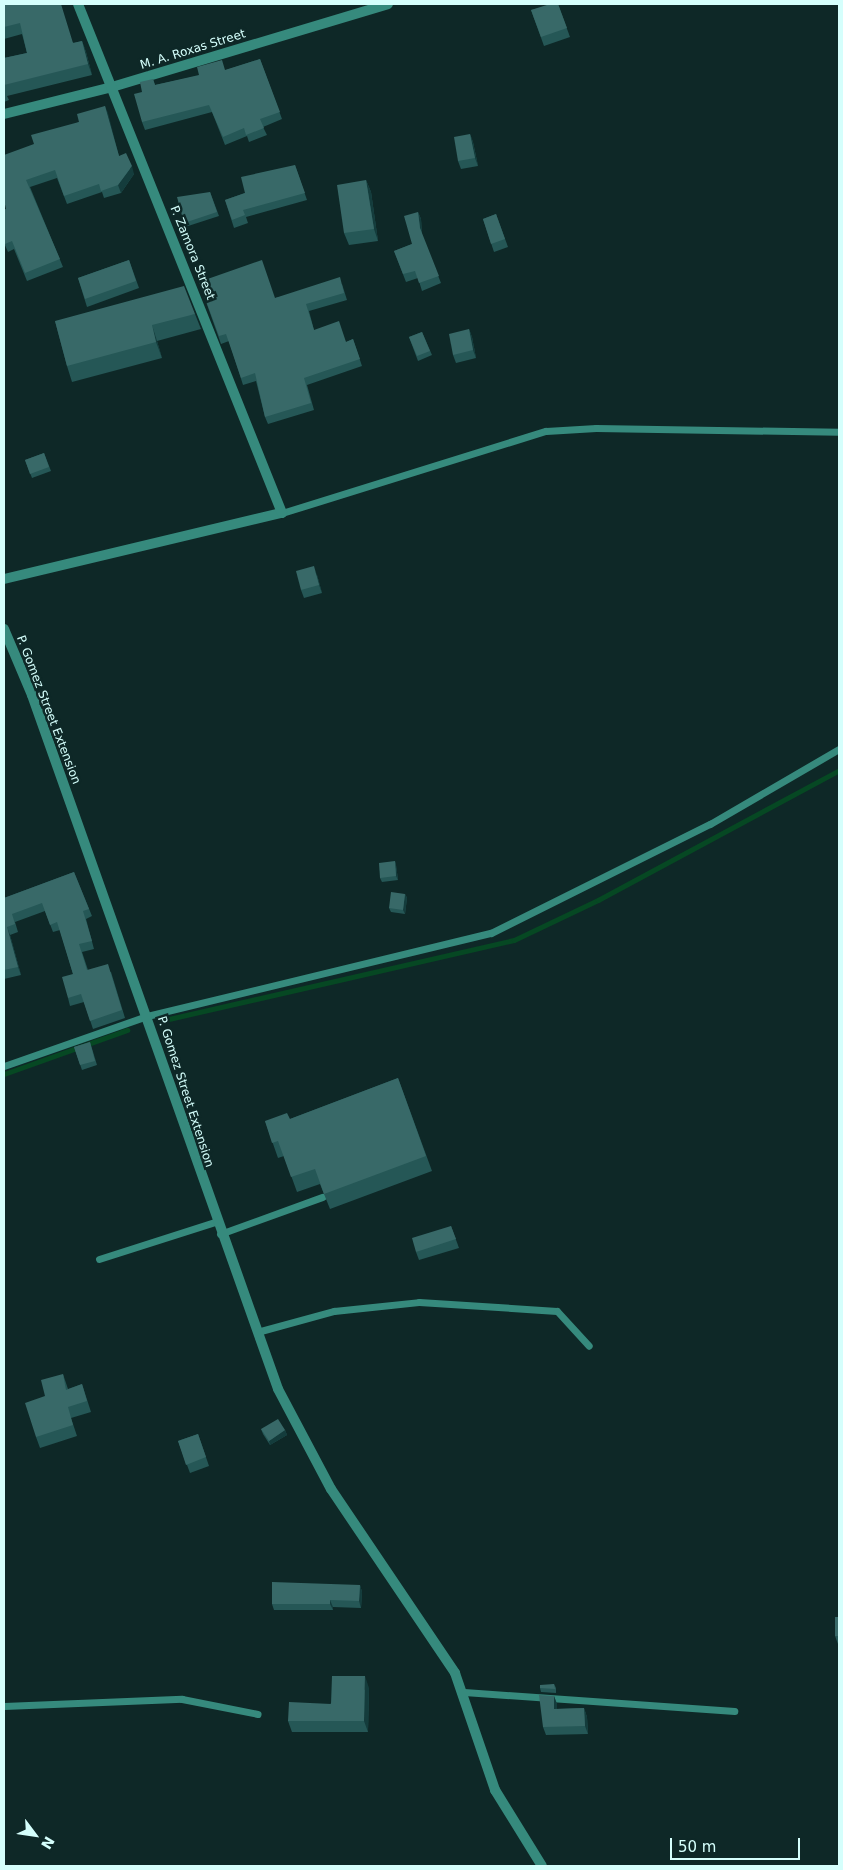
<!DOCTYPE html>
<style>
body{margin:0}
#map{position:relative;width:843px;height:1870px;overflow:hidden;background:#0e2827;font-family:"DejaVu Sans",sans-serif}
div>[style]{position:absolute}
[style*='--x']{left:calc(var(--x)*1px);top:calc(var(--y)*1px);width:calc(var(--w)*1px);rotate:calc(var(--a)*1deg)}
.stream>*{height:5px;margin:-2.5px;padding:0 2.5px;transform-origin:2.5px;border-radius:2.5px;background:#064823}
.lane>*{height:7px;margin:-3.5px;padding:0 3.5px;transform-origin:3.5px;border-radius:3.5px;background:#368a7d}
.street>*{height:10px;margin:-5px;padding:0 5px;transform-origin:5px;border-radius:5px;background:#368a7d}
.wall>*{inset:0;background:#255756}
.shaded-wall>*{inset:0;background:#143c3c}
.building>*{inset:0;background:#386968}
span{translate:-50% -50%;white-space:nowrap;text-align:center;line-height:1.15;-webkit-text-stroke:5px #0e2827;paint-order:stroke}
.street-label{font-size:12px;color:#d5fffc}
.frame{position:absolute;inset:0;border:5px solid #d5fffc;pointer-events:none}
.north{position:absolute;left:10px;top:1810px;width:50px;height:50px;-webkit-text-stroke:4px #0e2827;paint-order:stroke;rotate:121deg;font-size:14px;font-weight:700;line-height:20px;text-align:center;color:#d5fffc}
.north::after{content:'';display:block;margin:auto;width:18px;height:22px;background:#d5fffc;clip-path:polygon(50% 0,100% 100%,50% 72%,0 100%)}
.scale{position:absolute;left:670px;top:1838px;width:130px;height:22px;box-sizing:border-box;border:2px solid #d5fffc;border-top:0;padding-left:6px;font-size:15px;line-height:18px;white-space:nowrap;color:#d5fffc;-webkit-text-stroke:4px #0e2827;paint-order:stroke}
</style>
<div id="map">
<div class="stream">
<i style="--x:160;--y:1021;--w:363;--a:-12.9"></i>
<i style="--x:514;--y:940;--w:93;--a:-25.5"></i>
<i style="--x:598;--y:900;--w:274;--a:-28.3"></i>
<i style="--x:4;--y:1074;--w:131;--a:-19.7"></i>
</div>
<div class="lane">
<i style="--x:282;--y:513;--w:276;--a:-17.3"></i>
<i style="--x:546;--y:431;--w:50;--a:-3.4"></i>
<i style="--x:596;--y:428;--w:243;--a:0.9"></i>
<i style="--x:4;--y:1066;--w:151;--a:-19.3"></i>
<i style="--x:147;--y:1016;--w:354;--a:-13.6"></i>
<i style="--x:491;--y:933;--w:245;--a:-26.5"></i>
<i style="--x:710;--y:824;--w:149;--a:-30.2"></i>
<i style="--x:220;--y:1234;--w:109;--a:-19.9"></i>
<i style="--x:99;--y:1259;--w:122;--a:-17.7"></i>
<i style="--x:257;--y:1332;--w:80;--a:-15.3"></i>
<i style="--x:334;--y:1311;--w:85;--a:-6"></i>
<i style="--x:419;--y:1302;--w:138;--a:3.7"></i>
<i style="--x:557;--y:1311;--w:47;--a:47.6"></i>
<i style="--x:464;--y:1692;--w:271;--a:4"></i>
<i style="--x:4;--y:1706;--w:178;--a:-2.3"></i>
<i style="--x:182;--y:1699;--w:77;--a:11.2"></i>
</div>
<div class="street">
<i style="--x:4;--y:114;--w:111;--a:-14"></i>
<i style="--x:112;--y:87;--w:288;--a:-16.7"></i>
<i style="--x:4;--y:579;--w:286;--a:-13.4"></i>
<i style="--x:282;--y:513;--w:548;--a:-111.84"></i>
<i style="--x:4;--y:629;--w:72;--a:67"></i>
<i style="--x:32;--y:695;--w:736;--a:70.48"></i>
<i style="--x:278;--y:1389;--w:113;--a:62.1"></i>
<i style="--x:331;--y:1489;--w:222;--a:56"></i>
<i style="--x:455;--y:1673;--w:124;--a:71.1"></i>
<i style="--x:495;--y:1790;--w:89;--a:58.3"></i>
</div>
<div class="wall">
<i style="clip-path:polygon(4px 4px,74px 43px,82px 41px,86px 52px,92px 75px,7px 96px,9px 100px,4px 102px,4px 58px,27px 53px,22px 34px,4px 39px)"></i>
<i style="clip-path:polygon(558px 4px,570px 37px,544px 46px,531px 10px)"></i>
<i style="clip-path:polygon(260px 59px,282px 119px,263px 127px,267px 135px,249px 142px,247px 136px,225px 145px,212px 112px,145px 130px,142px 122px,142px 92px,153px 79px,155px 85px,226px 70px)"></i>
<i style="clip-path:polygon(105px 106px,119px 156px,134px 174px,121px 193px,104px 198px,102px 192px,67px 204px,57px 178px,30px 187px,63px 267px,27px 281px,14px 249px,8px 252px,4px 243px,4px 210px,6px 209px,34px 144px,79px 122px)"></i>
<i style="clip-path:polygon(470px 134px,473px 142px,478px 166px,461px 169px,458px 161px)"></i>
<i style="clip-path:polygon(295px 165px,307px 200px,246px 217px,248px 223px,234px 228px,225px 200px,245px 193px)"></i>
<i style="clip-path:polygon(366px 180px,371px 192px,378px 241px,349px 245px,344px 233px)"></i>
<i style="clip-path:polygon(210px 192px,219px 216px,185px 227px,184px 223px)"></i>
<i style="clip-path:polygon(418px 212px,421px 219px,422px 235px,441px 283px,422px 291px,418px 278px,406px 282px,394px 251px,412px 244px)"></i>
<i style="clip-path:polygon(496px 214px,508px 247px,494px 252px,483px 219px)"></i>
<i style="clip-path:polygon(129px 260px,139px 288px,87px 307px,78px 278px)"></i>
<i style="clip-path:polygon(199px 282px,275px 298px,342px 284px,347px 300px,309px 311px,314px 330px,346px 342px,353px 339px,362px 366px,307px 385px,314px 410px,268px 424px,265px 417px,256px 381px,243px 385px,229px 341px,221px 344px)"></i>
<i style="clip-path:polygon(195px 314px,201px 329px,157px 341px,162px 358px,72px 382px,67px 366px,55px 321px)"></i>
<i style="clip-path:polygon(469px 329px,472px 337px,476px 358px,456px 363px,453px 355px)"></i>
<i style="clip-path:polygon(422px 332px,432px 355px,418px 361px,409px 337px)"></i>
<i style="clip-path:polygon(44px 453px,51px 471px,32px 478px,25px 460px)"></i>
<i style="clip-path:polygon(317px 575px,322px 593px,304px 598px,301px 590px)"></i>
<i style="clip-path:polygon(395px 861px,396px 865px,398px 880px,382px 882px,380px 878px)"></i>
<i style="clip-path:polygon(74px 872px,92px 916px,86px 919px,94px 949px,82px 952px,88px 970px,111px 972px,125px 1018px,93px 1029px,84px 1002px,70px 1006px,68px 998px,73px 974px,60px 930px,53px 932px,45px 911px,15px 922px,18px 932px,10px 935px,21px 975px,4px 979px,4px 898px)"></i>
<i style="clip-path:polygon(405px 894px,407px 898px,405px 914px,391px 912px,389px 908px)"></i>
<i style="clip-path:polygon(90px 1042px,97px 1065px,82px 1070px,74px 1047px)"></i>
<i style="clip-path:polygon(398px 1078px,432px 1171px,330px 1209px,320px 1184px,297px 1192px,284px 1156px,278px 1158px,265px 1121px,290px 1119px)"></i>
<i style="clip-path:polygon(451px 1226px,459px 1248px,419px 1260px,416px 1252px)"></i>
<i style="clip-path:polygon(63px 1374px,68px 1389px,82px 1384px,91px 1412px,71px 1418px,77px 1436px,40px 1448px,36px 1437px,45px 1396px)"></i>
<i style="clip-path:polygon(261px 1429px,285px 1430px,287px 1435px,270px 1445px,263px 1434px)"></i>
<i style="clip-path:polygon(198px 1434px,209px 1466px,190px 1473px,178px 1441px)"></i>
<i style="clip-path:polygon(360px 1585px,362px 1592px,361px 1608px,333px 1607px,333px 1610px,274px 1610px,272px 1604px)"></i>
<i style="clip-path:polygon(839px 1617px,839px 1644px,838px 1644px,835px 1636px)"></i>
<i style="clip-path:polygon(554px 1684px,556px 1688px,556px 1693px,541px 1692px,540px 1688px)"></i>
<i style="clip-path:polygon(369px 1688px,368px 1732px,292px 1732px,288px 1721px)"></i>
<i style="clip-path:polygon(554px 1696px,557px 1704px,557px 1709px,584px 1708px,587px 1717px,588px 1734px,546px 1735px,543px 1727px)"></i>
</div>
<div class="shaded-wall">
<i style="clip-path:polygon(82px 41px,86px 52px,92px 75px,88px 64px)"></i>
<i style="clip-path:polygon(105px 106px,108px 113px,121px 164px,119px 156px)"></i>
<i style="clip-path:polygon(470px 134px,473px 142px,478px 166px,475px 158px)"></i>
<i style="clip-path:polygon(132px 166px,134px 174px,121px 193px,118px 185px)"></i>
<i style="clip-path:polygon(366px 180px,371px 192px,378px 241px,374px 229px)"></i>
<i style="clip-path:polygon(418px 212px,421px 219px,422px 236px,420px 228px)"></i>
<i style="clip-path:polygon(152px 325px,157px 341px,162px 358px,156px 342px)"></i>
<i style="clip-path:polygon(469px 329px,472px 337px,476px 358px,473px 350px)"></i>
<i style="clip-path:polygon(314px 566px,317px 575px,322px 593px,319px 585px)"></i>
<i style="clip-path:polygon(395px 861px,396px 865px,398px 880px,396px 876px)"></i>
<i style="clip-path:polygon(405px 894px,407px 898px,405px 914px,403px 910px)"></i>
<i style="clip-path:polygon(7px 927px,10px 935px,21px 975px,18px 967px)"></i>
<i style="clip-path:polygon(285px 1430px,287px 1435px,270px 1445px,269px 1441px)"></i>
<i style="clip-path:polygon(360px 1585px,362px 1592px,361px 1608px,359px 1601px)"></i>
<i style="clip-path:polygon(330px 1600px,333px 1607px,333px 1610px,330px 1604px)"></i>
<i style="clip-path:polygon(365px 1676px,369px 1688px,368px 1732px,364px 1721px)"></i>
<i style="clip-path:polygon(554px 1696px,557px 1704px,557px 1718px,554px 1709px)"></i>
<i style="clip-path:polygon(584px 1708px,587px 1717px,588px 1734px,585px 1726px)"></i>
</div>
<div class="building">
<i style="clip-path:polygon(4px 4px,61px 4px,73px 43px,82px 41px,88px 64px,4px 85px,4px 58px,27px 53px,20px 23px,4px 27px)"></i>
<i style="clip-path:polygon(550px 4px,558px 4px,567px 28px,541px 37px,531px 10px)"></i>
<i style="clip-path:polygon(260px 59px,280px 112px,260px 119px,264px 128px,246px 135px,244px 128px,223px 137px,209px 105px,142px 122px,134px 94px,142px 92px,140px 82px,153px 79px,155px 85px,199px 75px,197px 67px,222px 60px,225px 70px)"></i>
<i style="clip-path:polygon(105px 106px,119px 156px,126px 153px,132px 166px,118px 185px,101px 191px,99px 184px,64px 196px,55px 170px,26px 180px,60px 259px,25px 273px,12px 241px,5px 244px,4px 241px,4px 210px,6px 209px,4px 200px,4px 155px,34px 144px,31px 135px,79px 122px,77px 114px)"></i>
<i style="clip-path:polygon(470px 134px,475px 158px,458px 161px,454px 137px)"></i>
<i style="clip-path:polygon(295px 165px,305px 193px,243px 210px,245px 215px,232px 220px,225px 200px,245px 193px,241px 177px)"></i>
<i style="clip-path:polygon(366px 180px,374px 229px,344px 233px,337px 185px)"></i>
<i style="clip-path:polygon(210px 192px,217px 212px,184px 223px,177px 197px)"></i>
<i style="clip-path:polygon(418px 212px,420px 228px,439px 276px,419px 283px,415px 271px,403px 274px,394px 251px,412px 244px,404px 216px)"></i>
<i style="clip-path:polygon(496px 214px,505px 239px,491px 244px,483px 219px)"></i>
<i style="clip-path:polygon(129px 260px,136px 281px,85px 299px,78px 278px)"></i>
<i style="clip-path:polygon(262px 260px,275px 298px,340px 277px,344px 293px,306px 304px,314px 330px,339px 321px,346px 342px,353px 339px,360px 359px,304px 378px,311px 403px,265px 417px,255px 373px,241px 378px,226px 334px,219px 336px,199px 282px)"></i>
<i style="clip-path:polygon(184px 286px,195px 314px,152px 325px,156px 342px,67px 366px,55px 321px)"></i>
<i style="clip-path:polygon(469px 329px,473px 350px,453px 355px,449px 334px)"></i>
<i style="clip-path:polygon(422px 332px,430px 351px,417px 356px,409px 337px)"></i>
<i style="clip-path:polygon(44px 453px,49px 467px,30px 474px,25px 460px)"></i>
<i style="clip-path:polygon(314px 566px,319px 585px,301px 590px,296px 571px)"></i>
<i style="clip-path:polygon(395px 861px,396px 876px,380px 878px,379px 863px)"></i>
<i style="clip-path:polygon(74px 872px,89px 909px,83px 911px,92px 941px,79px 944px,87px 970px,108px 964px,122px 1010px,90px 1021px,81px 994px,68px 998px,62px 977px,73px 974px,57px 922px,50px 925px,42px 903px,12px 914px,15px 924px,7px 927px,18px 967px,4px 970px,4px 898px)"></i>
<i style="clip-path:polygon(391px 892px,405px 894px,403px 910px,389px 908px)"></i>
<i style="clip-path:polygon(90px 1042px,95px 1061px,80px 1065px,74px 1047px)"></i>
<i style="clip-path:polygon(398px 1078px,426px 1156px,324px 1194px,315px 1169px,291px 1177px,278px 1141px,272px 1143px,265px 1121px,287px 1113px,290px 1119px)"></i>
<i style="clip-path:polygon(451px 1226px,456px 1239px,416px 1252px,412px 1238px)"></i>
<i style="clip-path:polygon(63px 1374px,66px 1390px,82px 1384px,87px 1401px,68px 1407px,73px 1425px,36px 1437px,25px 1403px,45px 1396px,41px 1380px)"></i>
<i style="clip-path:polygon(278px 1419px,285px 1430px,269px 1441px,261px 1429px)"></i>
<i style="clip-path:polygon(198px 1434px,206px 1457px,186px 1465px,178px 1441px)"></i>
<i style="clip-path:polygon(272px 1582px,360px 1585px,359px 1601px,330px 1600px,330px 1604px,272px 1604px)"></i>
<i style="clip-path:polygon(835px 1617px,839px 1617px,839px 1636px,835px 1636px)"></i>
<i style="clip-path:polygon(332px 1676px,365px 1676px,364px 1721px,288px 1721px,289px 1702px,331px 1704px)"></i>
<i style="clip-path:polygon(554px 1684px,555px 1689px,540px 1688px,540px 1685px)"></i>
<i style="clip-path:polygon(539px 1695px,554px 1696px,554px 1709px,584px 1708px,585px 1726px,543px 1727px)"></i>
</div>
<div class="street-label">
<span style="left:193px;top:50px;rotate:-17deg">M. A. Roxas Street</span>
<span style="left:192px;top:253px;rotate:68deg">P. Zamora Street</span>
<span style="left:48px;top:710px;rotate:69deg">P. Gomez Street Extension</span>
<span style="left:185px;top:1092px;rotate:72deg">P. Gomez Street Extension</span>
</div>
<div class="frame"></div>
<div class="north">N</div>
<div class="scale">50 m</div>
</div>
